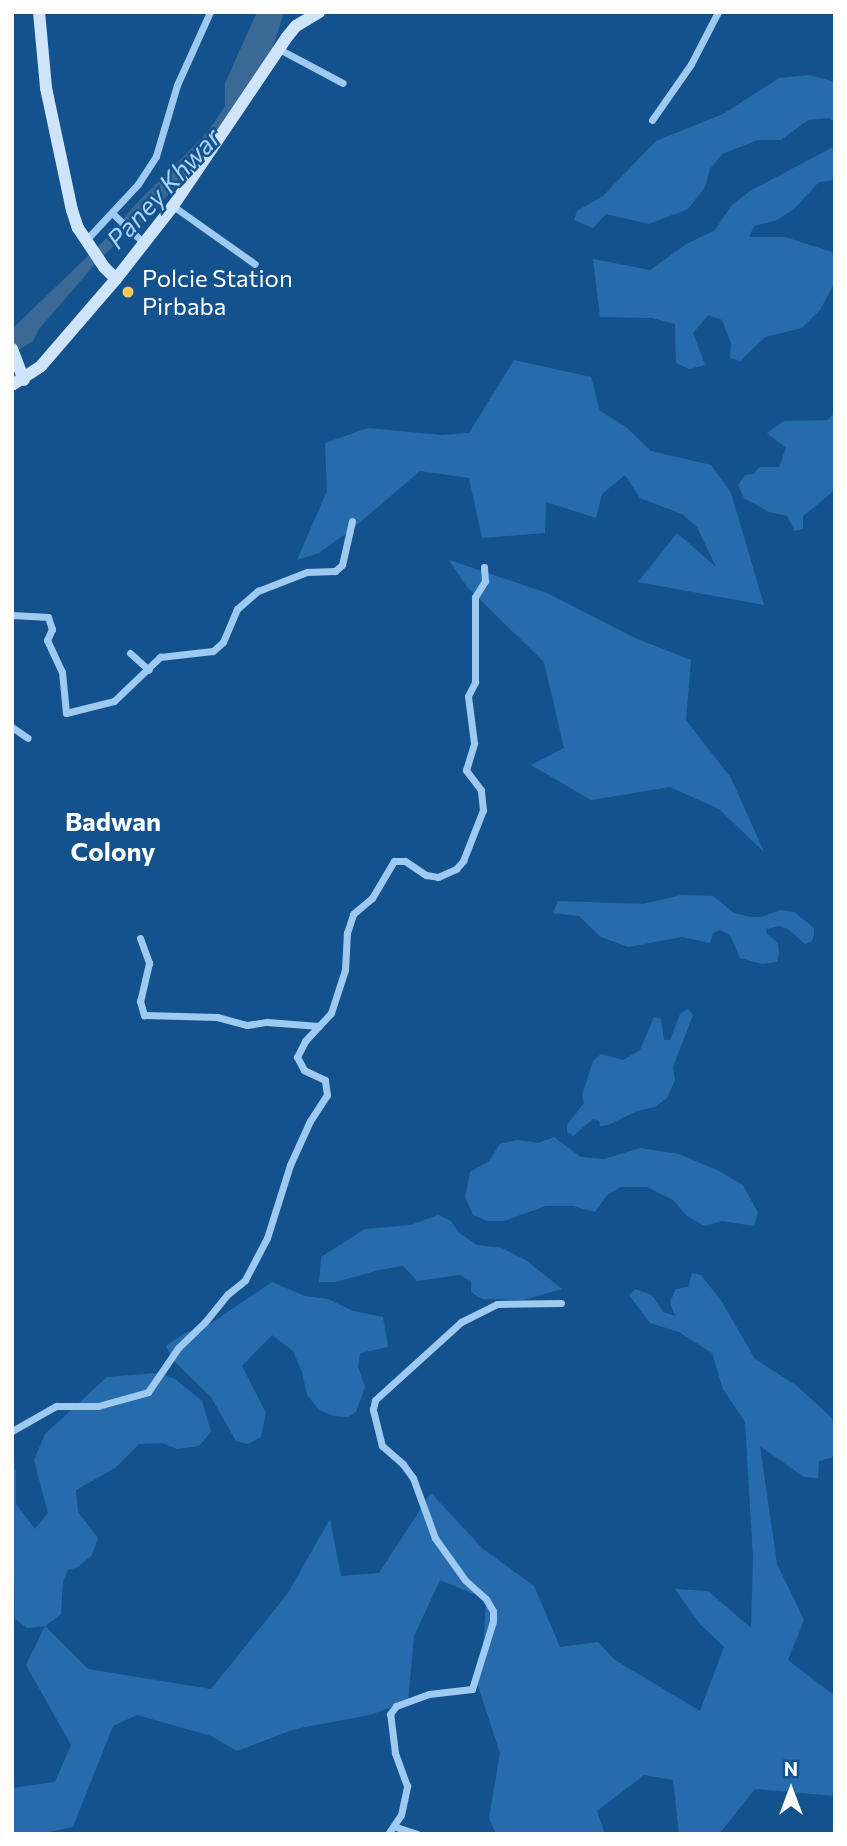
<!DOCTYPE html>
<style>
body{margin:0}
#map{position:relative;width:847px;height:1846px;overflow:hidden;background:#14528e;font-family:Commissioner,sans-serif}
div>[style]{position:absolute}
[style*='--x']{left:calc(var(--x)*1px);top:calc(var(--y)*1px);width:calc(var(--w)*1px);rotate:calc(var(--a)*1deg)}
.green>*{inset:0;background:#266cad}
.water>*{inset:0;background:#3b6995}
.street>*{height:7px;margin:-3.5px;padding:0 3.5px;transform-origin:3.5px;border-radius:3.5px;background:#9ec9f1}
.secondary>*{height:12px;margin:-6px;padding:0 6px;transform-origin:6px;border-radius:6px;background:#cde4fb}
.dots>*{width:19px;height:19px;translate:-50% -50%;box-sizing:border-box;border:4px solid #14528e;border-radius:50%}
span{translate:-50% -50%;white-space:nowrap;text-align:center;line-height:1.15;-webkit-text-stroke:5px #14528e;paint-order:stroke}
.poi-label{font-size:24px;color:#fff}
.left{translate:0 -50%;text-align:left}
.water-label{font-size:26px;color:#aad3f8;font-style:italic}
.neighbourhood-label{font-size:26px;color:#fff;font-weight:700}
.frame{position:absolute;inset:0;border:14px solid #fff;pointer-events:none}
.north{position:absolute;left:756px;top:1755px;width:70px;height:70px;-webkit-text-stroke:5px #14528e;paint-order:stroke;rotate:0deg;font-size:19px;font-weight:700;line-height:28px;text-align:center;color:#fff}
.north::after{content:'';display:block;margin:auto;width:24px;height:32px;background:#fff;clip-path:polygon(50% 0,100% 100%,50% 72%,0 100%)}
</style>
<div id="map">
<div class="green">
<i style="clip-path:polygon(809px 75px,835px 82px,835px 124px,830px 118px,808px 120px,781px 140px,758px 140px,722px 154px,710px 169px,705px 187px,688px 209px,649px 224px,606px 214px,593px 228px,574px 220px,577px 211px,603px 196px,656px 141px,723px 114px,779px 78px)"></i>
<i style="clip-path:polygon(835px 146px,835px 180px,819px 182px,794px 209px,777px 220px,754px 226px,749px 237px,785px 237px,835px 253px,835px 282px,820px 310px,802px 328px,765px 337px,740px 361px,730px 358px,731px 343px,722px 320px,708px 315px,693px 333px,705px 365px,689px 369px,676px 363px,675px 324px,652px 318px,600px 317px,593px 259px,650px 270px,688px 243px,714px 231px,732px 205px,750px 191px)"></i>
<i style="clip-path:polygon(514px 360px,591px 377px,600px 411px,626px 427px,651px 451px,711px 465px,731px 493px,764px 605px,638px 582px,677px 533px,716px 567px,697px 527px,682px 514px,640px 498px,625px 475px,602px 494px,596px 518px,546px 502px,545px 533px,482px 538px,469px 478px,420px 471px,351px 530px,319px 553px,297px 560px,327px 491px,325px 443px,368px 428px,441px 435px,469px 433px)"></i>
<i style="clip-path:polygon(835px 411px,835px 490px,803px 516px,803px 529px,795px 531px,787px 516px,769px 512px,744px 498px,738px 485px,745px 475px,754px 474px,759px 467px,779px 467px,786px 448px,767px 433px,784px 421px,828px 420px)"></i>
<i style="clip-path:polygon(449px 560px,547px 593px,635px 638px,691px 660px,686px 720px,731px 778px,764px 852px,719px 809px,670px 787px,591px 800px,531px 765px,564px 748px,544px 662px,467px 587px)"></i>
<i style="clip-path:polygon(681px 895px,713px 896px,734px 913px,751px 917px,761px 917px,780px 910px,794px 912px,814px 928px,814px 935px,812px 941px,805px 944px,788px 929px,779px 926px,767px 929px,766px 933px,778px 943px,779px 954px,777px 962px,762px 964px,740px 958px,730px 935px,720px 930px,713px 933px,710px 943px,682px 937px,628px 947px,601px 937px,579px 916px,553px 913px,558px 901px,643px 904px)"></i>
<i style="clip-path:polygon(688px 1009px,693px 1015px,673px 1067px,675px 1080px,667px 1098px,655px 1107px,637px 1111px,608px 1125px,600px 1126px,599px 1121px,593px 1119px,573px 1136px,567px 1132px,567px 1125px,584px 1103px,582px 1095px,593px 1061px,601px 1054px,623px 1060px,640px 1050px,654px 1017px,661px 1019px,664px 1040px,670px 1040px,680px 1014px)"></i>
<i style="clip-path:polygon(554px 1137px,581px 1157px,604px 1159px,640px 1148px,679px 1154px,719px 1171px,743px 1185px,758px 1213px,754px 1226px,722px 1221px,705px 1226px,687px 1216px,673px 1200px,647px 1187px,621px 1187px,607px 1195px,595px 1212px,573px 1206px,546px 1206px,504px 1221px,487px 1221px,473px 1215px,465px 1197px,470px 1172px,489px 1161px,500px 1144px,517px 1140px,538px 1143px)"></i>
<i style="clip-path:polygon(438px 1215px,451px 1221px,459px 1233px,477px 1245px,502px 1248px,527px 1261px,562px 1289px,523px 1300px,482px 1299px,471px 1292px,471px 1281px,459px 1275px,417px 1281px,403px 1266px,379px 1270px,336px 1282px,319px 1282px,321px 1257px,365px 1229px,411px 1225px)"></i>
<i style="clip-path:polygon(692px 1273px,701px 1275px,722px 1302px,755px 1359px,797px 1386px,832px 1418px,835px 1425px,835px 1457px,819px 1461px,818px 1478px,804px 1477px,760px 1446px,777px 1564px,804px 1620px,788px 1660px,835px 1696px,835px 1796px,755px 1789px,719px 1834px,679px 1834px,673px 1780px,644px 1775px,597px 1811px,605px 1834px,496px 1834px,489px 1818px,500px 1753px,476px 1680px,483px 1654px,486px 1599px,440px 1580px,414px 1636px,408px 1701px,370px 1715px,295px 1729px,237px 1751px,211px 1736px,137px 1715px,113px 1726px,73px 1827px,39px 1834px,12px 1834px,12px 1788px,55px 1782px,71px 1745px,26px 1665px,45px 1626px,27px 1628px,15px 1619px,12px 1466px,16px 1470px,16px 1504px,35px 1529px,48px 1513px,34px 1460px,45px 1434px,107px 1377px,158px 1373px,175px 1379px,202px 1401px,211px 1432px,199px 1446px,177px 1449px,162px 1443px,139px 1444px,115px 1468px,76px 1490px,78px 1512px,98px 1538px,92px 1555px,78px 1567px,68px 1570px,63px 1581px,61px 1614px,45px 1626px,88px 1669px,211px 1689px,288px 1593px,330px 1519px,341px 1576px,379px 1573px,431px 1493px,483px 1549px,534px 1586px,560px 1647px,598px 1642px,615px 1660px,700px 1711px,724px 1647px,700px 1624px,675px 1589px,708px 1591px,751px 1628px,753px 1557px,745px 1422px,723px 1389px,712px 1353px,679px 1332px,650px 1323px,629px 1295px,635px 1289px,652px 1295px,663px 1312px,675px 1316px,670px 1302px,676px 1289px,688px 1287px)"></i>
<i style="clip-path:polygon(272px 1282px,305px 1296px,328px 1299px,353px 1311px,383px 1317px,388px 1347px,360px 1353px,358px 1367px,365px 1387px,356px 1412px,348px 1417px,334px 1416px,319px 1410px,307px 1395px,302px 1372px,293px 1351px,272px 1335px,242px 1366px,266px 1413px,261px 1437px,248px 1444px,236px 1441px,211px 1397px,172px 1359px,166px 1346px,185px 1333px,210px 1324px)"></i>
</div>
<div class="water">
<i style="clip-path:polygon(257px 12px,284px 12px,273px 47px,213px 145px,132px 235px,127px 233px,96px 263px,39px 329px,33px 341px,12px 354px,12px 329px,113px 232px,133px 207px,207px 133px,225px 106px,225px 83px)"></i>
</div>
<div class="street">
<i style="--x:279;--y:49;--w:72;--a:28"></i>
<i style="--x:652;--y:120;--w:68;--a:-55.1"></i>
<i style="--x:691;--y:64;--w:59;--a:-62.6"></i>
<i style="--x:173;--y:206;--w:100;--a:35.3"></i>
<i style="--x:112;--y:213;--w:44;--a:43.2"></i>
<i style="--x:86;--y:240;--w:76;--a:-47.1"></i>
<i style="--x:138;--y:184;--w:33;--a:-57"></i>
<i style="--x:156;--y:156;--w:74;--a:-73.5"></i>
<i style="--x:177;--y:85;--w:80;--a:-65.7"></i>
<i style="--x:12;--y:615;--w:36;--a:3"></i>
<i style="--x:48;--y:617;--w:13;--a:72"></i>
<i style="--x:52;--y:629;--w:12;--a:114"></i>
<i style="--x:47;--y:640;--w:35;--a:65"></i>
<i style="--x:62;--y:672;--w:41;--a:84.4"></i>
<i style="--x:66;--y:713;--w:49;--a:-14"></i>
<i style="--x:114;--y:701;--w:64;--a:-43.7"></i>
<i style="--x:160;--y:657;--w:53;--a:-6.5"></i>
<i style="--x:213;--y:651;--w:13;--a:-42"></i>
<i style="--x:223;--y:642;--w:36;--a:-67"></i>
<i style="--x:237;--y:609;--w:28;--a:-41"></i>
<i style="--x:258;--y:591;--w:53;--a:-21.2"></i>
<i style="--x:307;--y:572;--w:28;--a:-2"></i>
<i style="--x:335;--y:571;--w:9;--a:-41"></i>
<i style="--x:342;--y:565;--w:45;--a:-77.2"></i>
<i style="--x:130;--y:653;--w:25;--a:42"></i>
<i style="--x:12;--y:727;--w:19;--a:35"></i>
<i style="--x:140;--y:938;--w:27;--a:70"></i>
<i style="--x:149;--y:963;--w:39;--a:103"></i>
<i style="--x:140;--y:1001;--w:15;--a:74"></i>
<i style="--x:144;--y:1015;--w:73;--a:1.6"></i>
<i style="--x:217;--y:1017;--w:31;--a:15"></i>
<i style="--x:247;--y:1025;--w:20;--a:-9"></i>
<i style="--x:267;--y:1022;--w:52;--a:4.4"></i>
<i style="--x:12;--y:1431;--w:51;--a:-29.6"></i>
<i style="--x:56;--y:1406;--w:42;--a:0"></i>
<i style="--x:98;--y:1406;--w:52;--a:-15.6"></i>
<i style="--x:148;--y:1392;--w:53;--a:-55.7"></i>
<i style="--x:178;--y:1348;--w:37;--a:-44"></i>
<i style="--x:205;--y:1322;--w:36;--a:-51"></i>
<i style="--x:228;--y:1294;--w:22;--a:-39"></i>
<i style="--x:245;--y:1280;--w:47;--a:-62.4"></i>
<i style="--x:267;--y:1238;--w:77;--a:-72.5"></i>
<i style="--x:290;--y:1165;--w:48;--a:-65.6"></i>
<i style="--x:310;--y:1121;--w:31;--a:-57"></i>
<i style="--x:327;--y:1095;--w:15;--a:-98"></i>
<i style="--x:325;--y:1080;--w:23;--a:-155"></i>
<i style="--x:304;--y:1070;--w:15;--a:-118"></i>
<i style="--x:297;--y:1057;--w:18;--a:-63"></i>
<i style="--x:305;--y:1041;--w:38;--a:-47"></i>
<i style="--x:331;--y:1013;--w:45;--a:-72"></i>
<i style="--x:345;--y:970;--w:37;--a:-87"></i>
<i style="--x:347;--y:933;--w:20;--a:-72"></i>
<i style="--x:353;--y:914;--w:25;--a:-40"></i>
<i style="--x:372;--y:898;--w:43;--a:-59.3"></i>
<i style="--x:394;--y:861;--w:11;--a:0"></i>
<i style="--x:405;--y:861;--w:25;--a:34"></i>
<i style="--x:426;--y:875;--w:12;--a:9"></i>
<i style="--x:438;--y:877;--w:20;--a:-24"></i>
<i style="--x:456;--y:869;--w:11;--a:-49"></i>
<i style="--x:463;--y:861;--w:55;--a:-68.6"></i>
<i style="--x:483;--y:810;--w:20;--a:-96"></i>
<i style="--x:481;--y:790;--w:25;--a:-127"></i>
<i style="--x:466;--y:770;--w:28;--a:-73"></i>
<i style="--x:474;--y:743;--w:47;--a:-97.3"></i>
<i style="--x:468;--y:696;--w:16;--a:-63"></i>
<i style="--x:475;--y:682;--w:85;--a:-90"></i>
<i style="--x:475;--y:597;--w:19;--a:-58"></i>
<i style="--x:485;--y:581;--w:14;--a:-94"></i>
<i style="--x:396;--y:1827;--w:22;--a:18"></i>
<i style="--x:388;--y:1834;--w:23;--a:-56"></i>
<i style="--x:401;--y:1815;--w:30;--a:-78"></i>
<i style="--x:407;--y:1786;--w:35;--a:-110"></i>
<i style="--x:395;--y:1753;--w:39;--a:-97"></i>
<i style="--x:390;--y:1714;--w:10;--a:-53"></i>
<i style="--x:396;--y:1706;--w:35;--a:-20"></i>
<i style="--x:429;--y:1694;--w:43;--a:-6.6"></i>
<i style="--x:472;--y:1689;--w:71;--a:-72.8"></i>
<i style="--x:493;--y:1621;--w:10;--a:-90"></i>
<i style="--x:493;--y:1611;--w:14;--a:-120"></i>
<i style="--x:486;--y:1599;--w:28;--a:-138"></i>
<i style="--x:465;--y:1580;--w:52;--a:-125.5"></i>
<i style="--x:435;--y:1538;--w:64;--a:-110.1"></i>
<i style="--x:413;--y:1478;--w:17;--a:-126"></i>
<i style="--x:403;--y:1464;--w:28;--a:-139"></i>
<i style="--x:382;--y:1446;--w:38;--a:-104"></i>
<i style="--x:373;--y:1409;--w:9;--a:-77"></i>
<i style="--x:375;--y:1400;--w:116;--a:-42.2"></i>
<i style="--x:461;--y:1322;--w:40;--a:-26.6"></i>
<i style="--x:497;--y:1304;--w:64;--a:-0.9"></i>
</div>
<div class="secondary">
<i style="--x:39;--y:12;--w:76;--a:84.7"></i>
<i style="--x:46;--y:88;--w:125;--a:78"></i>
<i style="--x:72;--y:210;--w:19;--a:72"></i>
<i style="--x:78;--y:228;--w:47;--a:56.3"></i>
<i style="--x:104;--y:267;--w:17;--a:45"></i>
<i style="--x:12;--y:349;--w:33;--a:69"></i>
<i style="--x:12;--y:385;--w:35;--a:-33"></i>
<i style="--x:41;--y:366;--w:115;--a:-49.2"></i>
<i style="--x:116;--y:279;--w:93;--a:-52"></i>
<i style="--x:173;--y:206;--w:204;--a:-56"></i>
<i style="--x:287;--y:37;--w:14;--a:-51"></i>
<i style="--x:296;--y:26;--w:27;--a:-31"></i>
</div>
<div class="dots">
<i style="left:128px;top:292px;background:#ffc55e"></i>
</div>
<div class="poi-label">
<span class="left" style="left:142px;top:292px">Polcie Station<br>Pirbaba</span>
</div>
<div class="water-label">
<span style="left:163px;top:188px;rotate:-47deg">Paney Khwar</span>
</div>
<div class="neighbourhood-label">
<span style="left:113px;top:836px">Badwan<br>Colony</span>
</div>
<div class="frame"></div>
<div class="north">N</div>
</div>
